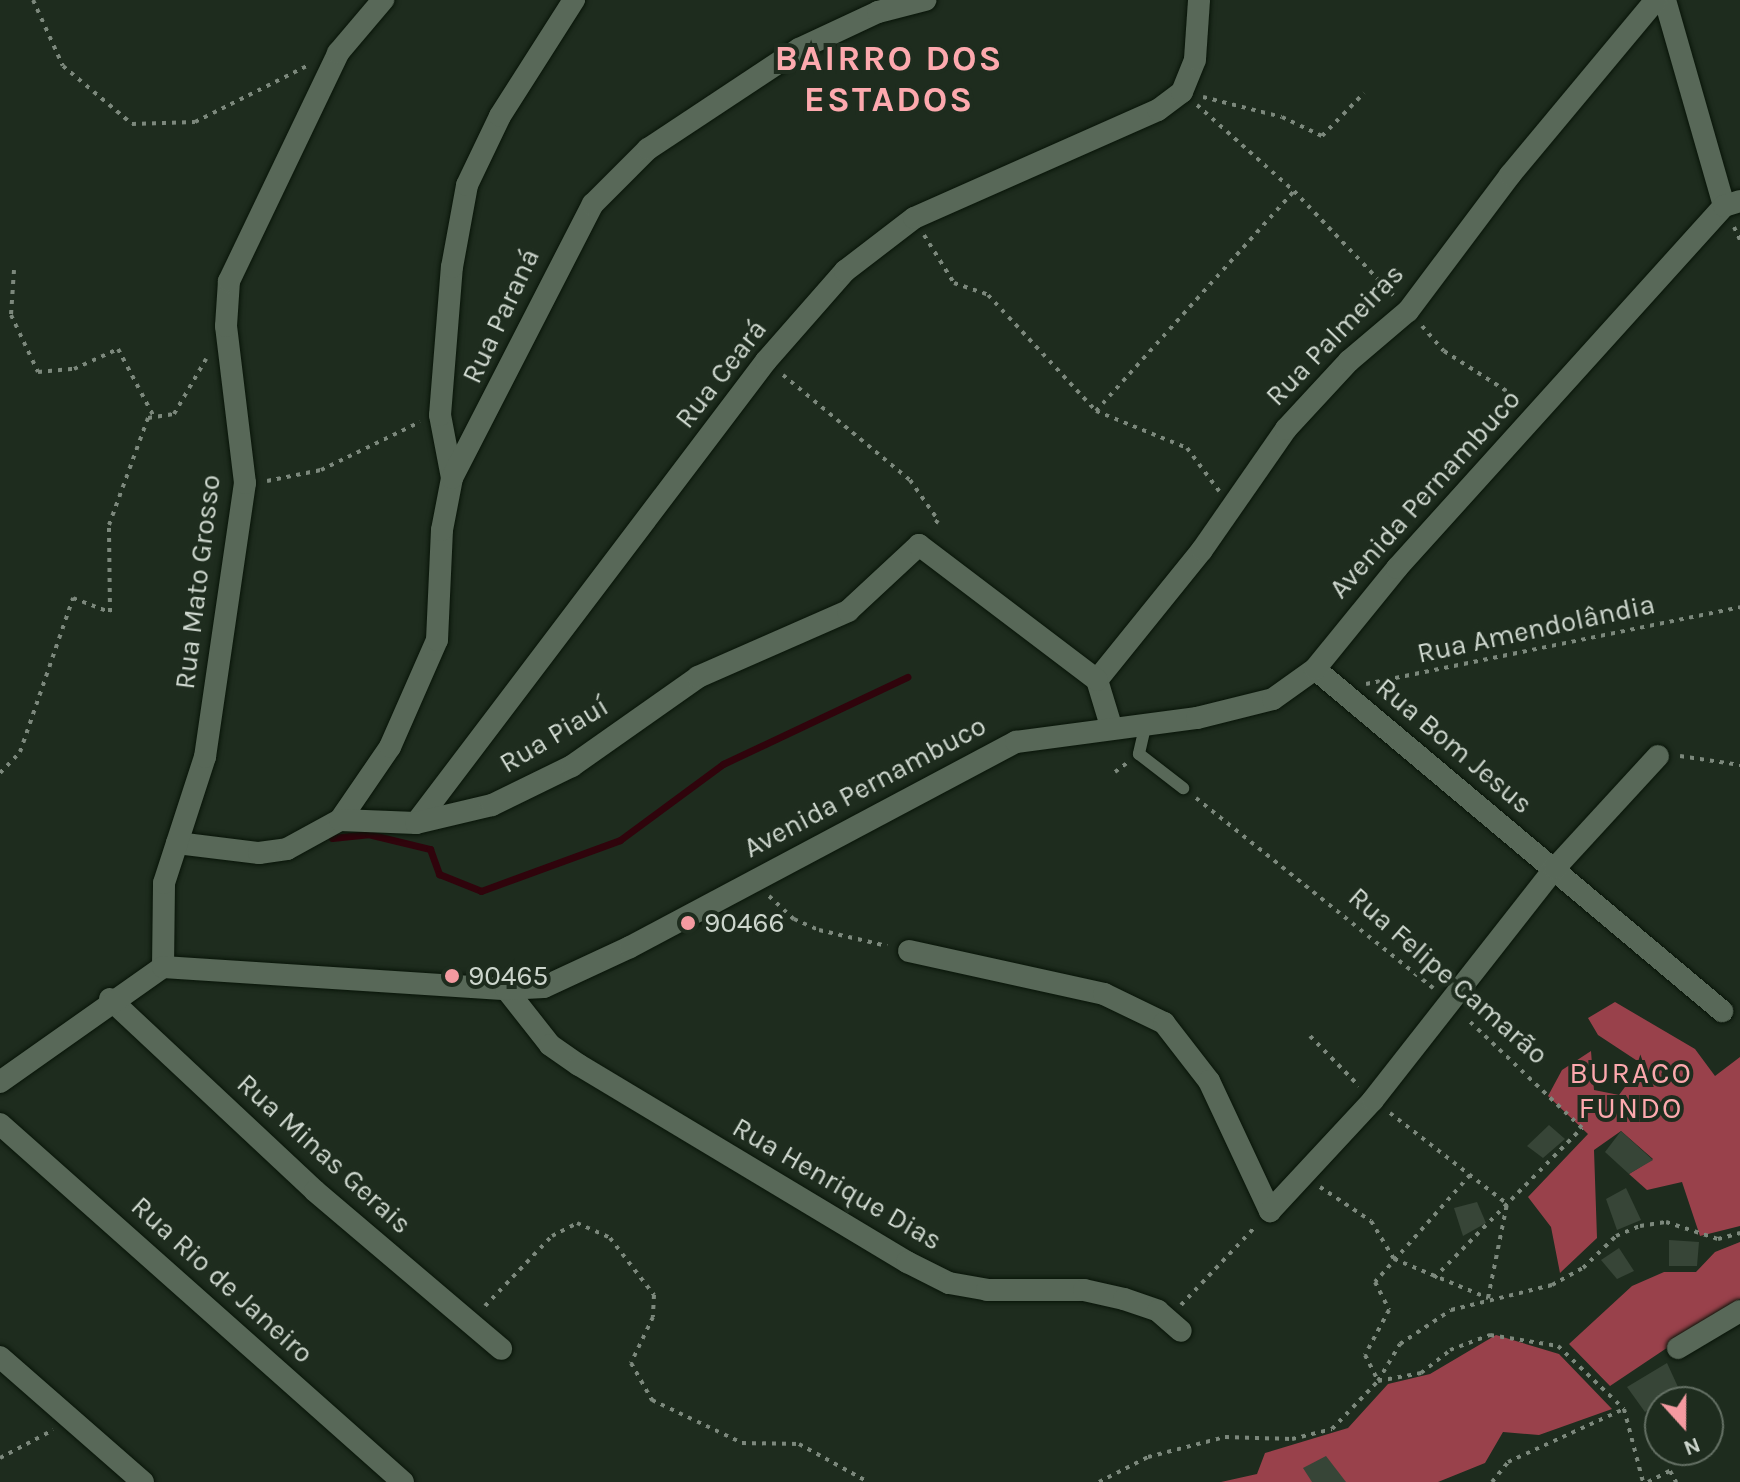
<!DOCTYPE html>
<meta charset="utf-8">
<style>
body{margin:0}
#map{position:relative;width:1740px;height:1482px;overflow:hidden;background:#1e2c1e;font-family:Karla,sans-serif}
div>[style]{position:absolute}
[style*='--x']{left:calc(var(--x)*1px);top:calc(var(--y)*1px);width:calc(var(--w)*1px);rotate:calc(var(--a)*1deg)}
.forest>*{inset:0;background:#99414b}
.stream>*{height:7px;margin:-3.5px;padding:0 3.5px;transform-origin:3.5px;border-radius:3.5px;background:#30040c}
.building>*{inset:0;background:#374537}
.path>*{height:4px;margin-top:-2px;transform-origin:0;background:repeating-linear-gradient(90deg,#7c887c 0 4px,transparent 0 10px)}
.roads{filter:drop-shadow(0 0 2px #081408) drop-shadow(0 0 2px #081408)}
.service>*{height:12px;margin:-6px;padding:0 6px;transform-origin:6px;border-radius:6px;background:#586858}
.minor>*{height:22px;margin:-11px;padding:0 11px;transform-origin:11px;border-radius:11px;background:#586858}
.tertiary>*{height:22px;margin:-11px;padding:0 11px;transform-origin:11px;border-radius:11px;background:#586858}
.dots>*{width:22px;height:22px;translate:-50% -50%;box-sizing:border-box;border:4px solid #1e2c1e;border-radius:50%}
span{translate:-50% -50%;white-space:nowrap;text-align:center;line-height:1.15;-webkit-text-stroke:8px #1e2c1e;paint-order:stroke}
.street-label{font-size:28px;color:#cdd6cd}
.poi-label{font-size:28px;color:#cdd6cd}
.left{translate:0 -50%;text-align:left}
.neighbourhood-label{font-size:30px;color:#fda9ae;letter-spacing:2px}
.district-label{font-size:36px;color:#fda9ae;font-weight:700;letter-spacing:2px}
.north{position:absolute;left:1644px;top:1386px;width:80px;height:80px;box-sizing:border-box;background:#1e2c1e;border:2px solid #647064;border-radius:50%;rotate:159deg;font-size:22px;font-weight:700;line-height:32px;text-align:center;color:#cdd6cd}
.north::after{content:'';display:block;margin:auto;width:28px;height:36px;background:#f49aa0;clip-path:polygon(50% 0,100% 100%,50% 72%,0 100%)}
</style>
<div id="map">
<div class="forest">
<i style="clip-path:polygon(1615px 1002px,1695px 1049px,1715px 1076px,1740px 1057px,1740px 1226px,1700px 1236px,1682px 1182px,1647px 1190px,1629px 1174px,1653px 1159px,1621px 1131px,1594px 1150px,1597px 1238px,1560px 1273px,1551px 1227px,1528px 1197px,1588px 1134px,1548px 1096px,1562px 1070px,1591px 1051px,1594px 1090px,1619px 1095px,1642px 1064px,1598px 1035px,1588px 1018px)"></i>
<i style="clip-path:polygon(1740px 1242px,1740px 1299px,1610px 1386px,1569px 1344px,1632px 1286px,1664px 1272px,1696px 1272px,1715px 1252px)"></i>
<i style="clip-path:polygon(1496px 1335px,1559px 1354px,1612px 1409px,1539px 1435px,1503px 1432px,1485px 1463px,1438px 1482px,1221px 1482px,1257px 1474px,1265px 1453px,1348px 1428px,1388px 1384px,1430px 1374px)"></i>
</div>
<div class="stream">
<i style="--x:332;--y:838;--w:36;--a:-6"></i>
<i style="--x:368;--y:834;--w:64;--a:13.6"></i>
<i style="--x:430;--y:849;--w:27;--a:70"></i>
<i style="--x:439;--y:874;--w:45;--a:22"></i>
<i style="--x:481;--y:891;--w:148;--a:-20.1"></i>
<i style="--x:620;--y:840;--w:128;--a:-36.4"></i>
<i style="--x:723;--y:764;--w:204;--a:-25.3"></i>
</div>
<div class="building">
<i style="clip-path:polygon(1549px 1125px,1565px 1139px,1543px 1158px,1527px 1146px)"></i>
<i style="clip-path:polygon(1621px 1131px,1653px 1160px,1629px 1174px,1605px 1152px)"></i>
<i style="clip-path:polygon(1626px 1188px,1641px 1220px,1617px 1230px,1606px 1199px)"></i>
<i style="clip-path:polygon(1477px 1202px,1486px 1223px,1463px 1236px,1454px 1208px)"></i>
<i style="clip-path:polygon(1669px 1240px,1699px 1242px,1697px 1266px,1669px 1266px)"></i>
<i style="clip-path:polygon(1619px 1248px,1634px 1271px,1617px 1279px,1601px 1260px)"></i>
<i style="clip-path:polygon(1667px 1363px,1678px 1387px,1645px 1412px,1627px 1387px)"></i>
<i style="clip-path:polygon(1326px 1456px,1346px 1482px,1312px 1482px,1303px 1468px)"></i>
</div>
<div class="path">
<i style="--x:33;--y:0;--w:72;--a:65.6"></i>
<i style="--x:63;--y:66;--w:90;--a:40"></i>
<i style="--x:132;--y:124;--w:63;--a:-1.8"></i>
<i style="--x:195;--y:122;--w:125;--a:-26.6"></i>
<i style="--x:1203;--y:97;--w:81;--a:14.2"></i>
<i style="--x:1282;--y:117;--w:44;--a:25.4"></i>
<i style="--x:1322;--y:136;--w:60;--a:-45.7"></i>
<i style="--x:1197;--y:105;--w:130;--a:41.6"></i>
<i style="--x:1294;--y:191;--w:145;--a:46.4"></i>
<i style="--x:1734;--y:227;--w:14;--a:65"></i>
<i style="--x:924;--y:235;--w:57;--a:58"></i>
<i style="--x:954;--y:283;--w:36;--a:19"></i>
<i style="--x:988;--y:295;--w:158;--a:47"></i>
<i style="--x:1096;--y:411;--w:98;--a:22.1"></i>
<i style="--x:1187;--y:448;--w:54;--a:53.3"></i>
<i style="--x:14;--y:270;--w:45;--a:93.8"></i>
<i style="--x:11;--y:315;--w:63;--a:64.7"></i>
<i style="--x:38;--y:372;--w:36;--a:-5"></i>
<i style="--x:74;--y:369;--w:48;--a:-24.4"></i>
<i style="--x:118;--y:349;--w:77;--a:62.1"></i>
<i style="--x:1422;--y:326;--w:33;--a:49"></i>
<i style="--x:1444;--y:351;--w:89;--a:32.6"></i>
<i style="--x:783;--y:375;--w:165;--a:39.6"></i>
<i style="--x:910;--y:480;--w:49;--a:55"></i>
<i style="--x:938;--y:520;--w:9;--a:126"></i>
<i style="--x:1096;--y:411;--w:296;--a:-48"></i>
<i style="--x:267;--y:481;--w:55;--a:-11.5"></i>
<i style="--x:321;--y:470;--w:110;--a:-25.9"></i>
<i style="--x:1366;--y:684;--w:382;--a:-11.6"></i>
<i style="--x:1680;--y:756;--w:61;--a:8.5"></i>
<i style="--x:1115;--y:772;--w:15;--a:-37"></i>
<i style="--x:0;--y:773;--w:29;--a:-46"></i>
<i style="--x:20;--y:752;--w:163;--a:-71"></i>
<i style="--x:73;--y:598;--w:40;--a:21"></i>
<i style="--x:110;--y:612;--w:87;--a:-90.7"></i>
<i style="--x:109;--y:525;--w:114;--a:-70"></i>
<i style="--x:148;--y:418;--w:26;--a:-9"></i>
<i style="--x:174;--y:414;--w:64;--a:-59.8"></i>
<i style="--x:1196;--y:798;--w:304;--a:38.7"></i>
<i style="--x:769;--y:896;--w:34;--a:43"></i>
<i style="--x:794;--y:919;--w:27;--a:24"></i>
<i style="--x:819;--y:930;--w:70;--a:13.2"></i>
<i style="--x:1310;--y:1036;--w:70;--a:45.6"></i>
<i style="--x:1390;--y:1113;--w:147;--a:37.8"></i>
<i style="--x:1470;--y:1175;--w:143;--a:131.6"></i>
<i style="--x:1375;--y:1282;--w:31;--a:63"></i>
<i style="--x:1389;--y:1310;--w:51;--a:118.1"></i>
<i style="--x:1365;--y:1355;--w:29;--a:63"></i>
<i style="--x:1378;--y:1381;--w:44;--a:-10.5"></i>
<i style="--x:1421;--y:1373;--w:37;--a:-38"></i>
<i style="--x:1450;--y:1350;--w:43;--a:-20.6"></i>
<i style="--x:1490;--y:1335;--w:69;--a:9.2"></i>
<i style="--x:1558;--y:1346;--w:91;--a:43.7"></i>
<i style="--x:1624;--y:1409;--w:75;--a:75.4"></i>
<i style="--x:1320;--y:1187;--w:61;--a:33.7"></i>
<i style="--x:1371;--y:1221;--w:44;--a:58.8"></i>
<i style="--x:1394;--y:1259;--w:102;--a:22.5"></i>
<i style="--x:1488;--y:1298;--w:96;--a:-78.6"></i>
<i style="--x:1434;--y:1278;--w:211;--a:-45.4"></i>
<i style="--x:1582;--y:1128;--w:160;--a:-136.5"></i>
<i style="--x:1181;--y:1305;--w:108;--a:-46.5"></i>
<i style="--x:485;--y:1306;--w:97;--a:-46.3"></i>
<i style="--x:552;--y:1236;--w:28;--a:-27"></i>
<i style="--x:577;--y:1223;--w:36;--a:24"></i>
<i style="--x:610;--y:1238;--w:72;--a:52.3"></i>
<i style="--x:654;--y:1295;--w:22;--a:93"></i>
<i style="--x:653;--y:1317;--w:51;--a:115.6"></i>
<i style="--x:631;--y:1363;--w:43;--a:60.4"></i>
<i style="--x:652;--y:1400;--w:100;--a:25.5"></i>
<i style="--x:742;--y:1443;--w:57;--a:1"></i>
<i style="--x:799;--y:1444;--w:79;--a:28.8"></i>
<i style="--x:0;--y:1458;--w:60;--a:-27.8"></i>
<i style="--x:1099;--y:1482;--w:55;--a:-27"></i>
<i style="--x:1148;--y:1457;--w:80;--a:-14.6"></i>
<i style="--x:1225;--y:1437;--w:67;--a:1.7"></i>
<i style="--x:1292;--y:1439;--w:41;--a:-14"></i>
<i style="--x:1332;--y:1429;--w:66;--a:-46.2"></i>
<i style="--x:1378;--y:1381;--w:43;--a:-59.3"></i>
<i style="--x:1400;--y:1344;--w:61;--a:-33.7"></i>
<i style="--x:1451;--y:1310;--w:104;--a:-13.9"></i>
<i style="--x:1552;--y:1285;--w:35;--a:-29"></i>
<i style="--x:1583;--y:1268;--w:46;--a:-44.1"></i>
<i style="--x:1616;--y:1236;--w:26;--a:-23"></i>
<i style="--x:1640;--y:1226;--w:26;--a:-9"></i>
<i style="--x:1666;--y:1222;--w:55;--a:18.1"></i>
<i style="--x:1718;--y:1239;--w:23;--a:-15"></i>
<i style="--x:1492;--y:1482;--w:26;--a:-51"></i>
<i style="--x:1508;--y:1462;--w:128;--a:-24.6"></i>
<i style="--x:1648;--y:1482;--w:25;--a:-27"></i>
<i style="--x:1670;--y:1471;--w:13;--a:61"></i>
</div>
<div class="roads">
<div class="service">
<i style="--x:1146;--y:723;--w:32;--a:103"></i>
<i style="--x:1139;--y:754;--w:56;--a:37.7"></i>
</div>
<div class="minor">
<i style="--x:1665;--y:0;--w:214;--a:74"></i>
<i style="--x:452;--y:478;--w:64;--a:-100.8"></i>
<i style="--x:440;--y:415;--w:148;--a:-85.4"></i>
<i style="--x:452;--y:267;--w:83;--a:-79.6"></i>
<i style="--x:467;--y:185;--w:76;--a:-64.4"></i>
<i style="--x:500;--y:116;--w:138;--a:-57.5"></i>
<i style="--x:1315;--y:669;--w:532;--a:40.04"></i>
<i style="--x:1111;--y:726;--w:48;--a:-106.9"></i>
<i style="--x:1097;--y:680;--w:167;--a:-51.1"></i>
<i style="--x:1202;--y:550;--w:147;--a:-55.2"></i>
<i style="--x:1286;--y:429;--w:93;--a:-47.2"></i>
<i style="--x:1349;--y:361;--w:77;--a:-40.3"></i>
<i style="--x:1408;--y:311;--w:170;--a:-53.1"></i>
<i style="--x:1510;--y:175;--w:228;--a:-50.2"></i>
<i style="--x:340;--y:820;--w:88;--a:-55.6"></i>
<i style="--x:390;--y:747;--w:117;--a:-66.3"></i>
<i style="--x:437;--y:640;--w:110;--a:-87.4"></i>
<i style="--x:442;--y:530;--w:53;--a:-79.1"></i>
<i style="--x:452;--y:478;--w:308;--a:-62.8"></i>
<i style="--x:593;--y:204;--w:78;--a:-45"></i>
<i style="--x:648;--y:149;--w:181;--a:-33.5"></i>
<i style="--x:799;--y:49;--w:87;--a:-25.1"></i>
<i style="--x:878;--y:12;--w:49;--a:-14.3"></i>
<i style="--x:416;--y:823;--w:580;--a:-52.85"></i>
<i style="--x:766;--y:361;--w:120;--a:-48.7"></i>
<i style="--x:845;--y:271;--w:87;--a:-37.5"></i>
<i style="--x:914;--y:218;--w:267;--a:-23.9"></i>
<i style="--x:1158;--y:110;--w:30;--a:-37"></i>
<i style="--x:1182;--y:92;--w:35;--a:-68"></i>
<i style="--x:1195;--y:59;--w:59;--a:-86.1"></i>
<i style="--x:177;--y:843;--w:83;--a:7"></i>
<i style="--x:259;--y:853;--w:28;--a:-8"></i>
<i style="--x:287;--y:849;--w:60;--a:-28.7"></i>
<i style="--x:340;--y:820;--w:76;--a:2.3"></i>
<i style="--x:416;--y:823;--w:78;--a:-13.3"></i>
<i style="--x:492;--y:805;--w:89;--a:-26"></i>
<i style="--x:572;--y:766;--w:154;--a:-35.2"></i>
<i style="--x:698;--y:677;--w:164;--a:-23.7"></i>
<i style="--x:848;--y:611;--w:97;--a:-42.9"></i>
<i style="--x:919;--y:545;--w:223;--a:37.2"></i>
<i style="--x:909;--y:951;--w:200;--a:12.4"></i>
<i style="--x:1104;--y:994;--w:67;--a:25.8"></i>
<i style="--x:1164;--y:1023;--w:73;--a:52.2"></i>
<i style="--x:1209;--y:1081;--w:144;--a:64.9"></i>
<i style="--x:1270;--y:1211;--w:151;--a:-47.1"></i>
<i style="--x:1373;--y:1100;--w:295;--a:-51.9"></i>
<i style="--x:1555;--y:868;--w:152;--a:-47.4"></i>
<i style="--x:163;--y:967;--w:84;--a:-89.3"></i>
<i style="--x:164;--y:883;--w:133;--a:-72"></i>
<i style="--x:205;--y:757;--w:277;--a:-81.7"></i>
<i style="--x:245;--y:483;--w:158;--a:-96.9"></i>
<i style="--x:226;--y:326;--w:45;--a:-86.2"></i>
<i style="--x:229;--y:281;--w:253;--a:-64.4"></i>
<i style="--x:338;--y:53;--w:70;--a:-49.7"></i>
<i style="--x:506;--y:989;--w:71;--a:51.8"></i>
<i style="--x:550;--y:1045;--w:35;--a:35"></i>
<i style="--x:579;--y:1065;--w:383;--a:31"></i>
<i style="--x:907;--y:1262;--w:47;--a:26.6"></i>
<i style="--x:949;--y:1283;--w:39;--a:10"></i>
<i style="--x:987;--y:1290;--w:97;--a:0"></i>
<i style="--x:1084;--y:1290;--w:41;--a:12.7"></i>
<i style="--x:1124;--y:1299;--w:36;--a:19"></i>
<i style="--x:1158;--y:1311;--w:30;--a:41"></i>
<i style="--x:110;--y:999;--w:281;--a:43.1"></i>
<i style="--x:315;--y:1191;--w:244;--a:40.3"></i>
<i style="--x:0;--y:1124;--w:539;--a:41.62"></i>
<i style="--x:1678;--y:1348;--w:72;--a:-30.8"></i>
<i style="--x:0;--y:1357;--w:190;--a:41.2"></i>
</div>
<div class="tertiary">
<i style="--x:0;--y:1082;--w:199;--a:-35.2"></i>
<i style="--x:163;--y:967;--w:344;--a:3.7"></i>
<i style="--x:506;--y:989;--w:38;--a:-3"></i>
<i style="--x:544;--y:987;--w:95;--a:-24.9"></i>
<i style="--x:630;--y:947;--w:437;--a:-28"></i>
<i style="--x:1016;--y:742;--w:183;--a:-7.6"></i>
<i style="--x:1197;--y:718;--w:78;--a:-14"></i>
<i style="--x:1273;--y:699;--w:52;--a:-35.5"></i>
<i style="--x:1315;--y:669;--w:130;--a:-50.9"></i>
<i style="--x:1397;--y:568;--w:488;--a:-47.9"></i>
<i style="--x:1724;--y:206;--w:17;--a:-17"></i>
</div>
</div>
<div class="dots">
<i style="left:688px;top:923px;background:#f49aa0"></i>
<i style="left:452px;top:976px;background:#f49aa0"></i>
</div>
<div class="street-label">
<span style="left:501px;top:316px;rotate:-65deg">Rua Paraná</span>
<span style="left:1335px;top:335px;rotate:-46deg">Rua Palmeiras</span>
<span style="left:721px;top:374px;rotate:-52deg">Rua Ceará</span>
<span style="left:1425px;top:494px;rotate:-48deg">Avenida Pernambuco</span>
<span style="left:198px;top:582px;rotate:-83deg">Rua Mato Grosso</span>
<span style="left:1536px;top:629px;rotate:-12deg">Rua Amendolândia</span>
<span style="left:554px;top:735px;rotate:-31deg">Rua Piauí</span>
<span style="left:1454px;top:746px;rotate:40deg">Rua Bom Jesus</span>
<span style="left:865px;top:787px;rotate:-28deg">Avenida Pernambuco</span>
<span style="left:1448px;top:976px;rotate:41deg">Rua Felipe Camarão</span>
<span style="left:324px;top:1154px;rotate:42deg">Rua Minas Gerais</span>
<span style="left:837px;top:1184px;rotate:30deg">Rua Henrique Dias</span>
<span style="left:222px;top:1280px;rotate:42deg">Rua Rio de Janeiro</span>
</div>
<div class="poi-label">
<span class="left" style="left:704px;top:923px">90466</span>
<span class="left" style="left:468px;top:976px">90465</span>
</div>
<div class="neighbourhood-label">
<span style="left:1631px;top:1090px">BURACO<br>FUNDO</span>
</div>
<div class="district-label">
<span style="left:889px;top:79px">BAIRRO DOS<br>ESTADOS</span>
</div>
<div class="north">N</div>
</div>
